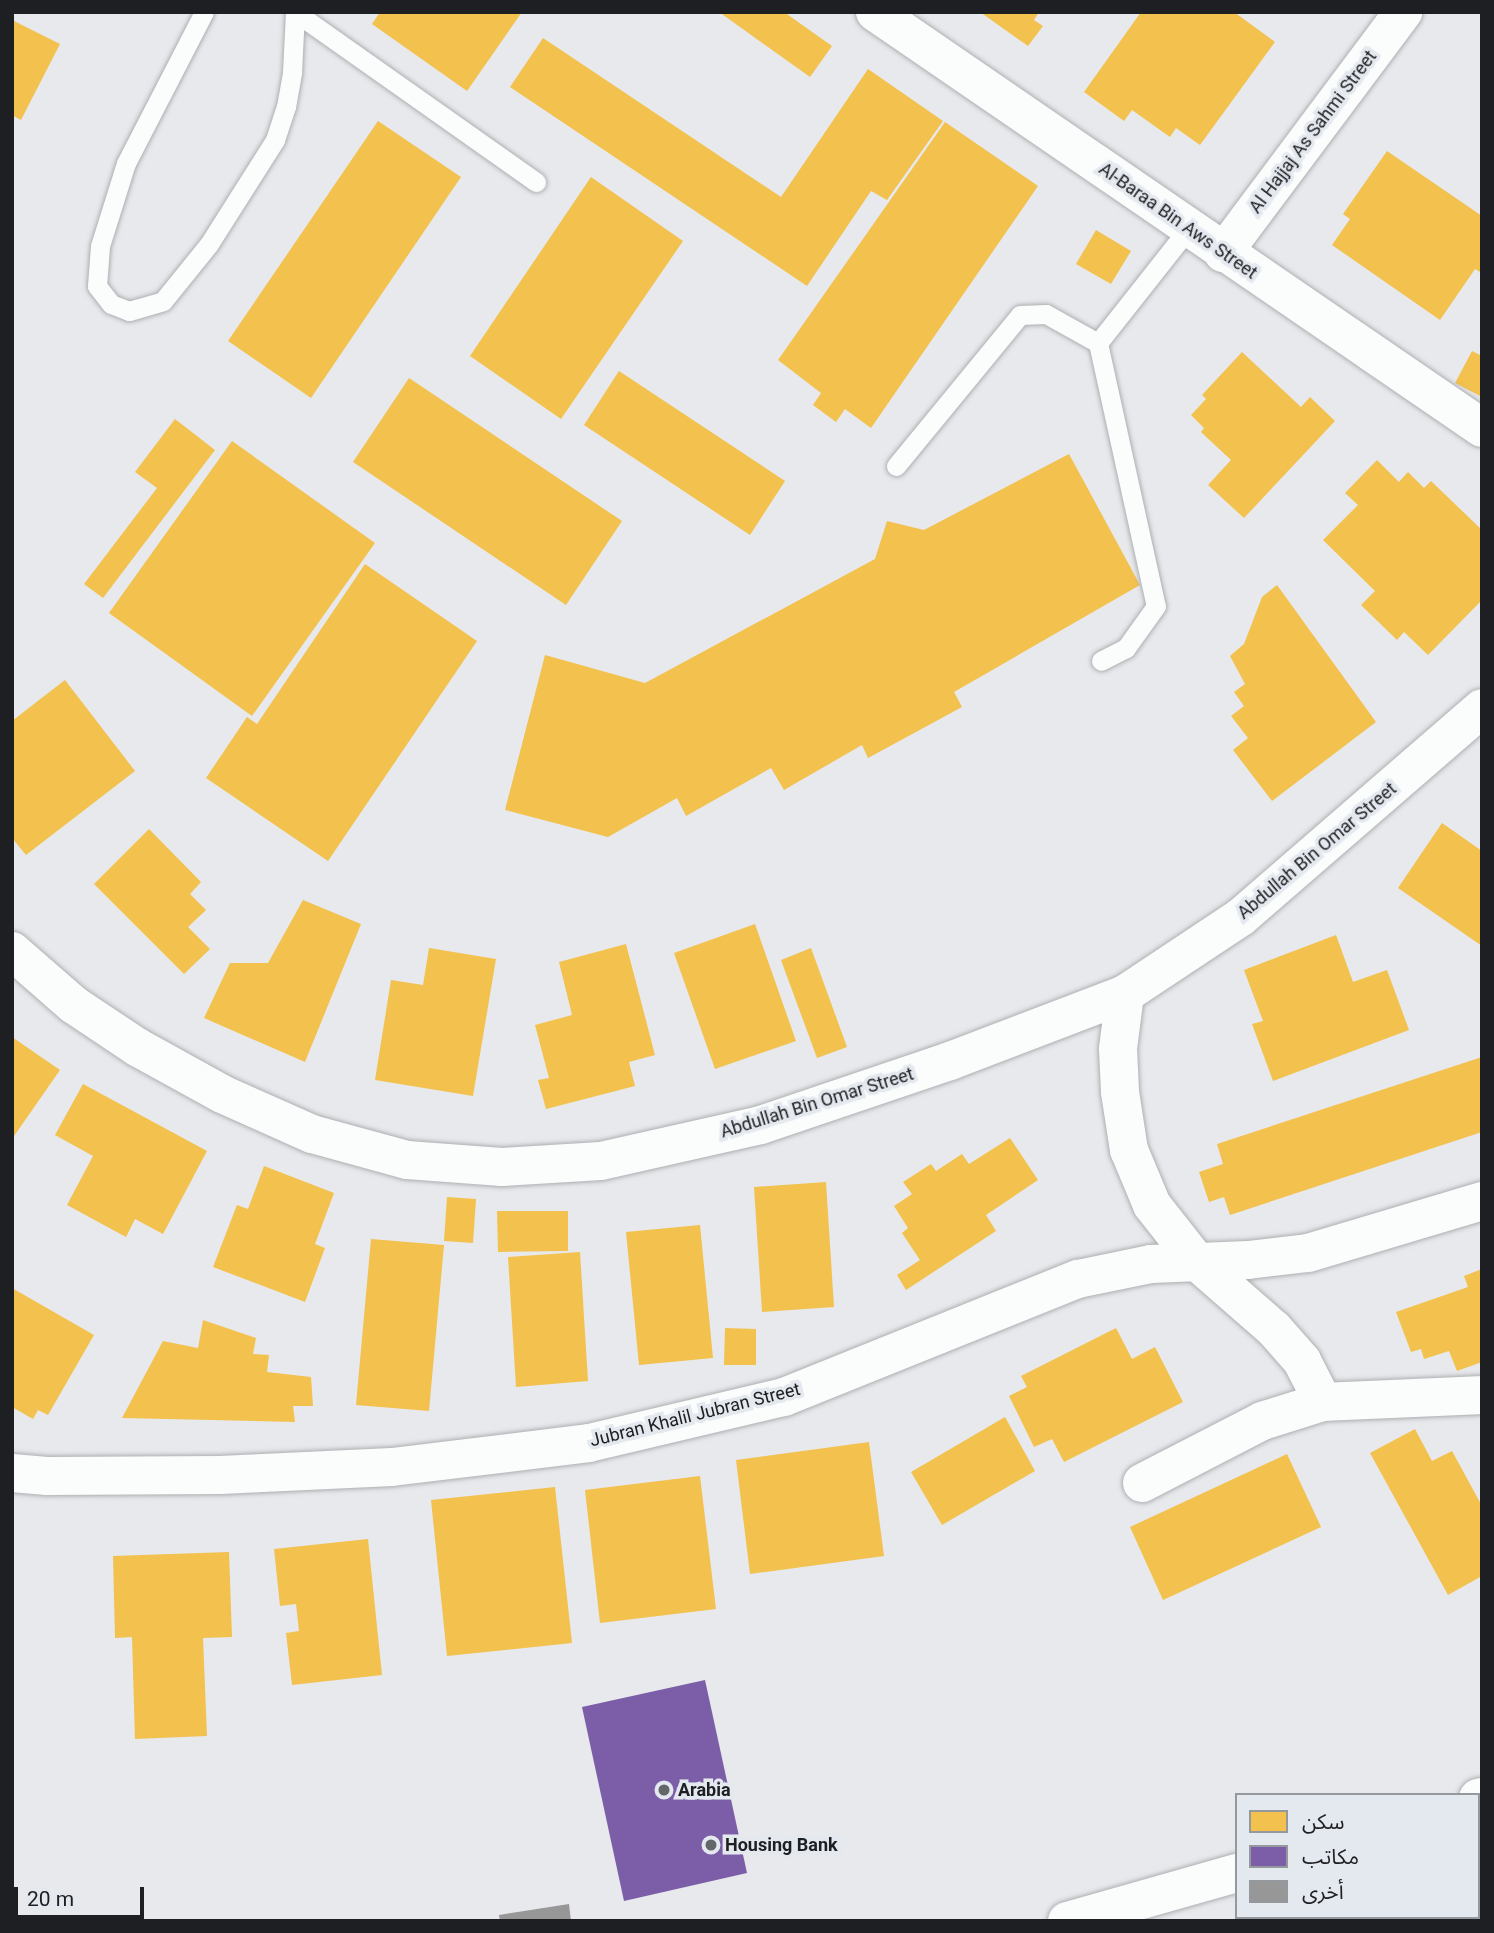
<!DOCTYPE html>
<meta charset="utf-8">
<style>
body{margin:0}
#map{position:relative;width:1494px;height:1933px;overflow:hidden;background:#e7e9ec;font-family:Roboto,"Noto Sans Arabic",sans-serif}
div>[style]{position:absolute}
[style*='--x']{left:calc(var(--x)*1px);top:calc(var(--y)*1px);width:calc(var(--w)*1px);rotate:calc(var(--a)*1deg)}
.homes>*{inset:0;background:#f2c14e}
.offices>*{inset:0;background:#7b5ea7}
.building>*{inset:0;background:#989798}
.roads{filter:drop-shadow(0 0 2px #aeafb2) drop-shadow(0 0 2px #aeafb2)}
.lane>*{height:19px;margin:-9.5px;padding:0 9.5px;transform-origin:9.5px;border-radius:9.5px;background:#fbfcfc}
.street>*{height:38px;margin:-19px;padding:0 19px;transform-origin:19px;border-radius:19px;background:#fbfcfc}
.secondary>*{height:38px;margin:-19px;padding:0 19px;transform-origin:19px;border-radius:19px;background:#fbfcfc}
.dots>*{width:19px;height:19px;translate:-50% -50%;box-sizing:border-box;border:4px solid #e4e8ef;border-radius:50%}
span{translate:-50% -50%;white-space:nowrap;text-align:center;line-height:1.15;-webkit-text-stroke:7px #e4e8ef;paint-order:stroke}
.street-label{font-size:18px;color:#1e1f22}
.poi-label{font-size:18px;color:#1e1f22;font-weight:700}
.left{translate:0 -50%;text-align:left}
.frame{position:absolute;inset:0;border:14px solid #1e1f22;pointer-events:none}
.legend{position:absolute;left:1235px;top:1793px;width:245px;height:126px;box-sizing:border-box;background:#e4e8ef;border:2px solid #95989d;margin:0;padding:9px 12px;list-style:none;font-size:21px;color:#1e1f22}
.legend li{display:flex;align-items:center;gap:14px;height:35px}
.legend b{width:35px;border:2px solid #95989d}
.scale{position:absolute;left:14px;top:1887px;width:130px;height:32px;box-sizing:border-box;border:4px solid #1e1f22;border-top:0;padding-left:9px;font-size:21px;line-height:24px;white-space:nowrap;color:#1e1f22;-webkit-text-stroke:5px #e4e8ef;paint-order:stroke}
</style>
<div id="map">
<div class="homes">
<i style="clip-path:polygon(380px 12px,522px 12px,467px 91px,372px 24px)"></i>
<i style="clip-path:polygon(719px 12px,784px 12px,832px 46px,810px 77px)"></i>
<i style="clip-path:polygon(980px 12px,1039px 12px,1034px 20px,1043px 26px,1028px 46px)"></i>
<i style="clip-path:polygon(1141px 12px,1234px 12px,1275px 42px,1200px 145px,1176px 128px,1170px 137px,1132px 110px,1124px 121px,1084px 92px)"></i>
<i style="clip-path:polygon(12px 20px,60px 44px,21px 120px,12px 115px)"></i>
<i style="clip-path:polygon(543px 38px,781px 197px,868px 69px,943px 121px,887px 200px,871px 191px,807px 286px,510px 87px)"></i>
<i style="clip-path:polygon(378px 121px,461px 177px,311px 398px,228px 341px)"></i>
<i style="clip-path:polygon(945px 122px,1038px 186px,871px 428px,845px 409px,836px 422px,813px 405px,821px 393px,778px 360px)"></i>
<i style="clip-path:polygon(1387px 151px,1482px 216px,1482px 273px,1475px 269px,1440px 320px,1332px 245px,1350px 219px,1343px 214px)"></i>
<i style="clip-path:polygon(591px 177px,683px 241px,561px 419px,470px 356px)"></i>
<i style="clip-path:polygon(1096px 230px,1131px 251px,1111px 284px,1076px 264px)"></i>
<i style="clip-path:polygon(1472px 351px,1482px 356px,1482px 397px,1455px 383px)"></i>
<i style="clip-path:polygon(1242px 352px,1301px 407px,1310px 397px,1335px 421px,1244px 518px,1208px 485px,1231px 460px,1201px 432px,1204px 428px,1191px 415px,1206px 399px,1202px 395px)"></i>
<i style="clip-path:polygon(619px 371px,785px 481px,750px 535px,584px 425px)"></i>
<i style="clip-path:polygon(409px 378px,622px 521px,566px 605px,353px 462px)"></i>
<i style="clip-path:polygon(175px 419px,215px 450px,103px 598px,84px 584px,157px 488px,135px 472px)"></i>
<i style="clip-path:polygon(232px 441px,375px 543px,252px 716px,109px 613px)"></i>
<i style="clip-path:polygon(1069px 454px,1140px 585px,954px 692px,962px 707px,868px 758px,862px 745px,784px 790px,771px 768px,686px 816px,677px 798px,608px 837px,505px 810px,545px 655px,645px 683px,875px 559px,887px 521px,924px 530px)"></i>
<i style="clip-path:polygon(1377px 460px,1399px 482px,1408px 472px,1424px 488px,1431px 481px,1482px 530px,1482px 600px,1428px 655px,1404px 632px,1397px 640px,1361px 605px,1375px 591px,1323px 540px,1358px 505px,1345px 493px)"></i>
<i style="clip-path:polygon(365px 564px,477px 641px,328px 861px,206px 778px,247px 717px,257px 724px)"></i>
<i style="clip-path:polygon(1277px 585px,1376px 722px,1272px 801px,1233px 750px,1248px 738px,1231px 716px,1244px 706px,1234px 692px,1245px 684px,1230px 656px,1244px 644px,1262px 597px)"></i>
<i style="clip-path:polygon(65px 680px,135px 771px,26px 855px,12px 838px,12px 721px)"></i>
<i style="clip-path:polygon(1442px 823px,1482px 851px,1482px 946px,1398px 888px)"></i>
<i style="clip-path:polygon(149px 829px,201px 882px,190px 894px,206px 910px,188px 927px,210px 949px,184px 974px,94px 884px)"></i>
<i style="clip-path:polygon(303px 900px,361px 924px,305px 1062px,204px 1018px,230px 963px,268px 963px)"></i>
<i style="clip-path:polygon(755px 924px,796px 1041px,715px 1069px,674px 953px)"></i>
<i style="clip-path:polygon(1336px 935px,1353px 982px,1387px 970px,1409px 1030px,1273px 1081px,1252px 1024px,1263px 1021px,1244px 970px)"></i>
<i style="clip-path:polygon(626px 944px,655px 1055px,629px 1062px,635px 1086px,546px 1109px,538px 1080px,549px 1078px,535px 1025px,572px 1015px,559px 962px)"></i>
<i style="clip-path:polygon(429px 948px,496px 959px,473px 1096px,375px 1080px,391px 980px,423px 985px)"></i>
<i style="clip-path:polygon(811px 948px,847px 1047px,817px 1058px,781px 960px)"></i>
<i style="clip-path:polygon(12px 1037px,60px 1070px,12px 1139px)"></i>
<i style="clip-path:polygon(1482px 1057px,1482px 1132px,1230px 1215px,1224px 1197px,1209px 1202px,1199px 1172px,1223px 1164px,1217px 1144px)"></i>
<i style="clip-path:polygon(83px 1084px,207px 1151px,163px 1234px,135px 1219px,126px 1237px,67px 1205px,93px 1156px,55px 1135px)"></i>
<i style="clip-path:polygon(1010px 1138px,1038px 1180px,986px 1215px,996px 1231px,906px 1290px,897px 1275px,920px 1260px,902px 1233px,908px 1228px,894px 1206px,912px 1194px,903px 1182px,931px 1164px,936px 1171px,962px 1154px,969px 1164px)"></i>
<i style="clip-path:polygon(264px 1166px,334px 1193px,315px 1244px,325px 1248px,305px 1302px,213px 1267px,237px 1205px,248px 1209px)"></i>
<i style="clip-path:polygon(826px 1182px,834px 1307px,762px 1312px,754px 1187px)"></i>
<i style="clip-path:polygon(447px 1197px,476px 1199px,473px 1243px,444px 1241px)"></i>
<i style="clip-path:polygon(497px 1211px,568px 1211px,568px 1251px,498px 1252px)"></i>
<i style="clip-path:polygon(700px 1225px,713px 1358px,639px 1365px,626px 1232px)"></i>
<i style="clip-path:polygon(371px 1239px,444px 1245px,429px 1411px,356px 1405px)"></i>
<i style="clip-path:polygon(580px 1252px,588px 1381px,516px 1387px,508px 1257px)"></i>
<i style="clip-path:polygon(1482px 1269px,1482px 1362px,1457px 1371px,1449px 1351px,1424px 1359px,1421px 1349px,1411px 1352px,1396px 1312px,1468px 1287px,1464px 1276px)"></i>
<i style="clip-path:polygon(12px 1288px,94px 1335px,48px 1415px,38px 1410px,33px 1419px,12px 1407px)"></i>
<i style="clip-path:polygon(203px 1320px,256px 1338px,253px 1354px,269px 1355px,267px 1372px,311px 1377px,313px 1406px,293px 1406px,295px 1422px,122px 1418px,163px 1341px,198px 1348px)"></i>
<i style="clip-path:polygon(725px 1328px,756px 1329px,756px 1365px,724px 1365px)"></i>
<i style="clip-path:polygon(1116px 1328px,1132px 1359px,1155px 1347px,1183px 1402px,1064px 1462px,1052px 1439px,1034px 1447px,1009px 1396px,1027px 1387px,1021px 1376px)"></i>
<i style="clip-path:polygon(1005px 1417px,1035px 1471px,942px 1525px,911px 1472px)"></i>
<i style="clip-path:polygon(1415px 1429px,1432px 1461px,1452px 1451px,1482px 1506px,1482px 1576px,1448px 1595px,1370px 1453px)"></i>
<i style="clip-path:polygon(869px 1442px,884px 1556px,750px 1574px,736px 1460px)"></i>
<i style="clip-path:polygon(1287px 1454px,1321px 1527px,1163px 1600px,1130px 1527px)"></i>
<i style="clip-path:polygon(700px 1476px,716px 1609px,600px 1623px,585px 1490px)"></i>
<i style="clip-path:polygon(555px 1487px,572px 1643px,447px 1656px,431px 1500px)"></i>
<i style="clip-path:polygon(368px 1539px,382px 1675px,292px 1685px,286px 1633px,299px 1631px,296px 1604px,280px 1606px,274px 1549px)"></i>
<i style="clip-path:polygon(229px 1552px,232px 1637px,203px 1638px,207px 1736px,135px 1739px,132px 1637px,115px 1638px,113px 1556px)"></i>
</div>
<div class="offices">
<i style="clip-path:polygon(705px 1680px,747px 1873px,624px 1901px,582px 1707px)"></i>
</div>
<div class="building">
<i style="clip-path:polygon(569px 1904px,571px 1921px,500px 1921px,499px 1915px)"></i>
</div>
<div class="roads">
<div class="lane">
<i style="--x:204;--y:12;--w:170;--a:117.3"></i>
<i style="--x:126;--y:163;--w:87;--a:107.4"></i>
<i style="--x:100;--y:246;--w:40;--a:94.3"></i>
<i style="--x:97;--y:286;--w:23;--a:52"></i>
<i style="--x:111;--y:304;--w:19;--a:21"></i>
<i style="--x:129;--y:311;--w:35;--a:-16"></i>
<i style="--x:163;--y:301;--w:73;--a:-51.1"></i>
<i style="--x:209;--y:244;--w:123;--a:-57.6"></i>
<i style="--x:275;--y:140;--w:35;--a:-72"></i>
<i style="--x:286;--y:107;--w:36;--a:-80"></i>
<i style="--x:292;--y:72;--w:60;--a:-87.1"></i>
<i style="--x:295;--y:12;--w:295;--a:35.2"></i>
<i style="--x:1098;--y:343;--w:269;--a:77.6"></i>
<i style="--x:1156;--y:606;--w:52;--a:125.5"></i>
<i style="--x:1126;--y:648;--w:28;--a:153"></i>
<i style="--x:896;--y:466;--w:195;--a:-50.6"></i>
<i style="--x:1020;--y:315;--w:26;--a:-2"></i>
<i style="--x:1046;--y:314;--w:60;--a:29.1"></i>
<i style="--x:1098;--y:343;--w:145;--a:-51.7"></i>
</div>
<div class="street">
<i style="--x:875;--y:12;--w:736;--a:34.42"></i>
<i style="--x:1223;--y:253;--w:301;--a:-53.2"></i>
<i style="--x:12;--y:951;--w:82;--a:41.1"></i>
<i style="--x:74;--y:1005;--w:76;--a:33.7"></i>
<i style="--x:137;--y:1047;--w:97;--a:28.9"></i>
<i style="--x:222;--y:1094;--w:98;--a:24"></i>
<i style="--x:312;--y:1134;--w:98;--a:15.3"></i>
<i style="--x:407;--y:1160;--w:95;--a:4.2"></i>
<i style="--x:502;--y:1167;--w:99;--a:-3.5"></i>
<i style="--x:601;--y:1161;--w:164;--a:-12.7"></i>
<i style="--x:761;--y:1125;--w:200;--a:-18.7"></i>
<i style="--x:950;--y:1061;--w:187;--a:-20.9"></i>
<i style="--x:1125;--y:994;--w:139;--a:-33.6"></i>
<i style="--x:1241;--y:917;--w:319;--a:-40.9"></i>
<i style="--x:1125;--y:994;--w:55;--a:97.3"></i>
<i style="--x:1118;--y:1049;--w:43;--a:87.3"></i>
<i style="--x:1120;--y:1092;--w:59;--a:81.2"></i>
<i style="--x:1129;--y:1150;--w:60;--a:67.3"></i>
<i style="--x:1152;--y:1205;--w:71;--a:51.8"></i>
<i style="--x:1196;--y:1261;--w:103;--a:41.1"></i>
<i style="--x:1274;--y:1329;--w:43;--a:48.8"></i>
<i style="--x:1302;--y:1361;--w:46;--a:62.9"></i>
<i style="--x:12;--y:1473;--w:35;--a:5"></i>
<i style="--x:47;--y:1476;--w:173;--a:-0.3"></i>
<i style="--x:220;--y:1475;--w:172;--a:-2.7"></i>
<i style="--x:392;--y:1467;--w:198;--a:-6.9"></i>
<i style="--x:589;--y:1443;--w:200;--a:-13.3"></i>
<i style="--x:784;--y:1397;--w:317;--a:-21.9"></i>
<i style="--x:1078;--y:1279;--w:75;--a:-11.6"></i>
<i style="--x:1151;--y:1264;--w:97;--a:-2.4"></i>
<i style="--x:1248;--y:1260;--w:60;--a:-6.7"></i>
<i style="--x:1308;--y:1253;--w:182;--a:-16.6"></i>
<i style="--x:1142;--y:1483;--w:135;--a:-27.3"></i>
<i style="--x:1262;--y:1421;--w:64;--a:-17.3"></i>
<i style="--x:1323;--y:1402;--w:159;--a:-2.5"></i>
</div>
<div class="secondary">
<i style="--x:1478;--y:1798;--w:4;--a:-14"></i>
<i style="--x:1478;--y:1887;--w:4;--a:-27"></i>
<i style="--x:1067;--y:1921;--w:177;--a:-15.8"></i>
<i style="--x:1362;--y:1921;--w:14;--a:-17"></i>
</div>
</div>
<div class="dots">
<i style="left:664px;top:1790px;background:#646669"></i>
<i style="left:711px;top:1845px;background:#646669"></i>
</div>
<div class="street-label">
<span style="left:1313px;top:132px;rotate:-53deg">Al Hajjaj As Sahmi Street</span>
<span style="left:1178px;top:221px;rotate:35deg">Al-Baraa Bin Aws Street</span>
<span style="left:1317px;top:851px;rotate:-40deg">Abdullah Bin Omar Street</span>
<span style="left:817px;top:1103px;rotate:-17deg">Abdullah Bin Omar Street</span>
<span style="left:695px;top:1415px;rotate:-14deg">Jubran Khalil Jubran Street</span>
</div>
<div class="poi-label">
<span class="left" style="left:678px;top:1790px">Arabia</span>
<span class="left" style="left:725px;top:1845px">Housing Bank</span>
</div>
<div class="frame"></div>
<ul class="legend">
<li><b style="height:19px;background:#f2c14e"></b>سكن</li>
<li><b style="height:19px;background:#7b5ea7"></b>مكاتب</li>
<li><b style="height:19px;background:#989798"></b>أخرى</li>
</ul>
<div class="scale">20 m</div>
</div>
